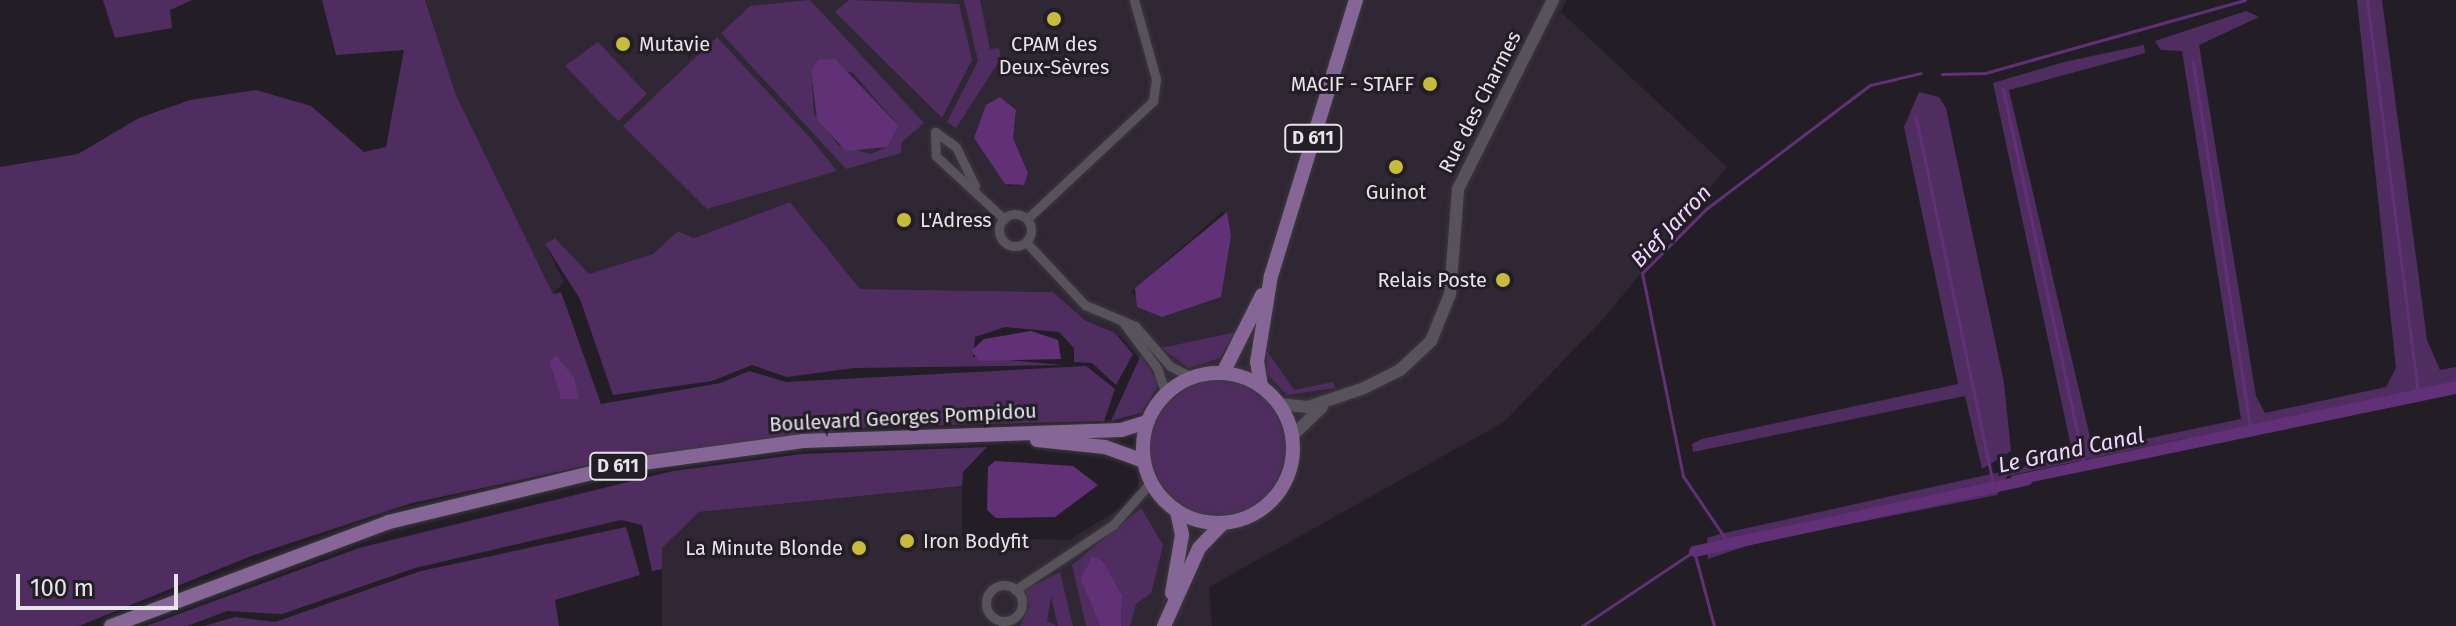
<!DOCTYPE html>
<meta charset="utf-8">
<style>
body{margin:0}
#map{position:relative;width:2456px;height:626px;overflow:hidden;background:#231e26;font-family:"Fira Sans",sans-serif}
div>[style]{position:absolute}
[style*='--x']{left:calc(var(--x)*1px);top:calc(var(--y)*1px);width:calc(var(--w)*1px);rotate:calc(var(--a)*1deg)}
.built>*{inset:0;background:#2f2733}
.green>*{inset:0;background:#502d61}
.round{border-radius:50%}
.water>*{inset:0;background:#613077}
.stream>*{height:3px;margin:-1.5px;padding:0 1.5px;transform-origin:1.5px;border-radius:1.5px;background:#613077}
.canal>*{height:11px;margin:-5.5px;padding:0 5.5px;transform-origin:5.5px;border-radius:5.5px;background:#613077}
.roads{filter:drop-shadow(0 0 2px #3d383f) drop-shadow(0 0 2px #3d383f)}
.minor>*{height:9px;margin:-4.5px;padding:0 4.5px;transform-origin:4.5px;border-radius:4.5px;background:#58525b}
.minor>.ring{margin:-4.5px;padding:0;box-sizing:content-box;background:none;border:9px solid #58525b;border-radius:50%}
.tertiary>*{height:12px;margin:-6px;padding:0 6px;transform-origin:6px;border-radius:6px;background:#58525b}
.primary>*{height:14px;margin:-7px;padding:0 7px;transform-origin:7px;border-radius:7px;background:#866696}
.primary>.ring{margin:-7px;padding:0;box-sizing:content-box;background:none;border:14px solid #866696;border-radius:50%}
.dots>*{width:22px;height:22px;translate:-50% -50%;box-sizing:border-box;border:4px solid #231e26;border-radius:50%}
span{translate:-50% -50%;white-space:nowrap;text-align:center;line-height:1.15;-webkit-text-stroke:6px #231e26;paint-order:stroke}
.shield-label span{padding:2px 6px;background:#231e26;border:2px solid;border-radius:6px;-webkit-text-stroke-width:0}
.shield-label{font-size:18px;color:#e7e4e9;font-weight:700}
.poi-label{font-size:20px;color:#e7e4e9}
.left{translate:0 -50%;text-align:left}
.right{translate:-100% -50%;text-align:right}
.street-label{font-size:20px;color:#e7e4e9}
.water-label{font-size:22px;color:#f0d5fe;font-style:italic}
.scale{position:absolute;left:16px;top:574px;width:162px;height:36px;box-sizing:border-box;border:4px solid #e7e4e9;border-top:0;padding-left:10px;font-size:24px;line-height:28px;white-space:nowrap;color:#e7e4e9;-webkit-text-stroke:6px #231e26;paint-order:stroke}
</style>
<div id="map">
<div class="built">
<i style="clip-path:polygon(evenodd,425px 0,1567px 0,1561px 12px,1727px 167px,1605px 317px,1504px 422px,1209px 587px,1212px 626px,1121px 626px,1122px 595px,1103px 561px,1084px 563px,1080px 579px,1100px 626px,662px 626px,662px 548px,699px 512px,962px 486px,962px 537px,1069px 540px,1125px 505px,1138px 489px,1141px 413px,1159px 383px,1121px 337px,1086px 321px,1053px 292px,860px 289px,790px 202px,694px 238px,678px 231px,653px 254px,589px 274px,554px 238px,545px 244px,564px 282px,553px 294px,456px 95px,425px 0,994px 99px,1016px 110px,1013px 138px,1028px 173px,1024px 185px,1009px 186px,974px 138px,994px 99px,425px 0,1223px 211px,1231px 236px,1221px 297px,1167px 312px,1130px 293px,1223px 211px)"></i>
</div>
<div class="green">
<i style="clip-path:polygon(103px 0,192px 0,170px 10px,172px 28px,115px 38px)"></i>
<i style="clip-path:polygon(322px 0,425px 0,456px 95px,553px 294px,561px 292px,601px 404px,721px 383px,749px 371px,786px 382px,1086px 366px,1115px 389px,1104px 421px,871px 427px,617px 459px,412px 503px,251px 556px,79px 626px,0 626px,0 167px,78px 154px,139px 118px,190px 100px,256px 90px,311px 106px,364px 152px,386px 147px,404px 50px,336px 55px)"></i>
<i style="clip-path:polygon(evenodd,810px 0,924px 123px,902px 142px,901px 153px,846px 169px,721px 33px,750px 6px,810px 0,811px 70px,852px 72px,899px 126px,887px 147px,871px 154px,838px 145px,814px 114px,811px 70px)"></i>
<i style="clip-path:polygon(849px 0,959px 4px,972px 60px,942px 118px,835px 12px)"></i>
<i style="clip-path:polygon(964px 0,980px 0,990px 49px,999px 48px,1001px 58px,956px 128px,947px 122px,978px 61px)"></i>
<i style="clip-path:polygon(2357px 0,2382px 0,2427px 340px,2440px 370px,2456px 367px,2456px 382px,2007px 476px,1997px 495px,1758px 542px,1708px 559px,1707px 538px,1720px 534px,2073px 456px,1993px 83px,2064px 62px,2144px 45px,2145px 53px,2009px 90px,2093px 450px,2241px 419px,2182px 51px,2161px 50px,2155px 41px,2246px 11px,2259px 17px,2199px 45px,2256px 396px,2265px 413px,2386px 387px,2396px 368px)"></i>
<i style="clip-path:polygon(717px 37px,811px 139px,837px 171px,707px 209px,623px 126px)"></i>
<i style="clip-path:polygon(598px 42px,647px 94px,618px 121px,565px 66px)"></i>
<i style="clip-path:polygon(1919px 92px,1939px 97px,1946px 108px,2004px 383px,2011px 451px,1982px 469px,1965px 396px,1693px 452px,1692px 444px,1702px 439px,1958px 384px,1904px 127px)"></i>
<i style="clip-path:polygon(790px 202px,860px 289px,1053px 292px,1086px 321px,1115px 333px,1133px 354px,1116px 385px,1092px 363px,1074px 362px,1074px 348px,1059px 332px,1005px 327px,975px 337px,973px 357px,1062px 365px,854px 368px,787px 377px,752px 365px,712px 381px,613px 395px,580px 299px,545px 244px,555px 238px,589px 274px,653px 254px,678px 231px,694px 238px)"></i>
<i style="clip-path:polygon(1236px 332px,1220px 358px,1189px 368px,1161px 348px)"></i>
<i style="clip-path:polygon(1267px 351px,1294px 390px,1333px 382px,1335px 388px,1287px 395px,1267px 374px)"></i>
<i style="clip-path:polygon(1141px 355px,1159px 384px,1141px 413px,1111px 421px)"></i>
<i class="round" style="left:1150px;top:380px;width:136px;height:136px"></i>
<i style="clip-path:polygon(987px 447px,963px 472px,962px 486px,699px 512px,662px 548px,662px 569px,652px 571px,642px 525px,621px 520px,415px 568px,282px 614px,227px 611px,187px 626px,146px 626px,359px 548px,673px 471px,802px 454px)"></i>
<i style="clip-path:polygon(1141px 508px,1163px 545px,1151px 593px,1136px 604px,1130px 626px,1121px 626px,1122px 595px,1103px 561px,1092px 556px,1080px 579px,1100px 626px,1086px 626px,1072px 565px)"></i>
<i style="clip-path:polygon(626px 527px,640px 575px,555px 600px,559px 626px,204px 626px,235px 617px,275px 622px,421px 571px)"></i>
<i style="clip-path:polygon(1060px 572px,1073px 626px,1058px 626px,1051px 597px,1047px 621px,1057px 626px,1020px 626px,1029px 606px,1024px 590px)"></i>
</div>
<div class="water">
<i style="clip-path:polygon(835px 59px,899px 126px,887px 147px,846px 151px,817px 120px,811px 70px,818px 60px)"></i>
<i style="clip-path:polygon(1000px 97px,1016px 110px,1013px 138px,1028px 173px,1024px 185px,1005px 184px,974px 138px,986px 105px)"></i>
<i style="clip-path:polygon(1227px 212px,1231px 236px,1221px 297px,1162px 317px,1137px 307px,1135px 288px)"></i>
<i style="clip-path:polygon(1031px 331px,1058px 340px,1061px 359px,979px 361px,971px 351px,984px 339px)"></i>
<i style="clip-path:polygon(556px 355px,574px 378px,579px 399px,561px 399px,550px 362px)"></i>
<i style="clip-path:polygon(2456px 381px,2456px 394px,2013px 486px,2011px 476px)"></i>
<i style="clip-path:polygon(995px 461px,1073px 466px,1098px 485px,1055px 517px,996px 518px,987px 510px,988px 467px)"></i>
<i style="clip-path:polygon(1092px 556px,1103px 561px,1122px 595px,1121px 626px,1100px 626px,1092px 607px,1080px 579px)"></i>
</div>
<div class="stream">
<i style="--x:2367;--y:0;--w:395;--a:82.6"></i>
<i style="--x:2193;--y:62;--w:370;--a:81.1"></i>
<i style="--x:1942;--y:74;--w:43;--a:-1.3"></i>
<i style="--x:1985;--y:73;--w:270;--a:-15.7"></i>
<i style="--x:2003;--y:89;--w:385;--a:77.8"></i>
<i style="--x:1916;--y:118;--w:377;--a:78.1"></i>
<i style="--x:1729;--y:544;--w:82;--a:-124.1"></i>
<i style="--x:1683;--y:476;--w:207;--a:-101.4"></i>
<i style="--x:1642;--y:273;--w:91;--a:-45"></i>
<i style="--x:1706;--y:209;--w:206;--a:-37.1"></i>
<i style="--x:1870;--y:85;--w:52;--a:-13.2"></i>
<i style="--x:1582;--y:626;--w:135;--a:-33.8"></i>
<i style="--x:1694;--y:551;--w:78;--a:75.1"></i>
</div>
<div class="canal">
<i style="--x:1694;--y:551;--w:340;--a:-12.1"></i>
</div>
<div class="roads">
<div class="minor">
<i style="--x:975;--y:186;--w:43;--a:-116"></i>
<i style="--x:956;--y:147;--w:26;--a:-144"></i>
<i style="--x:935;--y:132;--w:24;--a:88"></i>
<i style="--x:936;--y:156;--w:93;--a:42.8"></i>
<i class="ring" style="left:999px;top:214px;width:23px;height:23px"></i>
<i style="--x:1027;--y:219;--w:173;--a:-43.1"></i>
<i style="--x:1153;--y:101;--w:22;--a:-82"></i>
<i style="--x:1156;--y:79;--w:82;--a:-105.6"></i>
<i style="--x:1026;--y:242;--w:86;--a:46.9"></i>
<i style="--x:1085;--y:305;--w:54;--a:22.8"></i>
<i style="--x:1135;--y:326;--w:53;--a:48.8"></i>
<i style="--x:1170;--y:366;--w:25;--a:27"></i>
<i style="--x:1123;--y:322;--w:57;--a:53.5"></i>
<i style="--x:1157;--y:368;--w:28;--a:71"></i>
<i class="ring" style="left:986px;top:585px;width:27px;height:27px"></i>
<i style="--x:1015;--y:590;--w:118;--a:-33.6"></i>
<i style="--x:1113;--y:525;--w:57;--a:-48.5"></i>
</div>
<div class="tertiary">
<i style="--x:1279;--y:404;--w:29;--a:6"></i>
<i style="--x:1308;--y:407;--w:59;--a:-18.7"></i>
<i style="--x:1364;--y:388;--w:40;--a:-26.6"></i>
<i style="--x:1400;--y:370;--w:42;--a:-43.1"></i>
<i style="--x:1431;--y:341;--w:51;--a:-68"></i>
<i style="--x:1450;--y:294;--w:105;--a:-85.6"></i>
<i style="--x:1458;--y:189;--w:212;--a:-63.3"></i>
<i style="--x:1293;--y:435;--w:40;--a:-44"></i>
</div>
<div class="primary">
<i class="ring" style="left:1143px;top:373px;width:136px;height:136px"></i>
<i style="--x:1223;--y:373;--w:87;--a:-63.4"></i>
<i style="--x:1261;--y:386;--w:24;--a:-99"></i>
<i style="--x:1257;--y:362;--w:87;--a:-80.8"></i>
<i style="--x:1271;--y:276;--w:289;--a:-72.9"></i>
<i style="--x:1037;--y:440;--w:68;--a:5.9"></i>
<i style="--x:1105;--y:447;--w:41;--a:19.7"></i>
<i style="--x:1172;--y:593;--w:59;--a:-80.2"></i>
<i style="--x:1182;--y:535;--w:25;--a:-102"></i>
<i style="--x:111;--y:626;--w:297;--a:-20.5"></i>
<i style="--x:389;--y:522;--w:239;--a:-13.6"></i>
<i style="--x:621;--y:466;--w:184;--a:-7.8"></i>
<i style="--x:803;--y:441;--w:318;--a:-2"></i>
<i style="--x:1121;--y:430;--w:28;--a:-17"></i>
<i style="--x:1164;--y:626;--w:85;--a:-65.8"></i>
<i style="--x:1199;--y:548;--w:33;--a:-46"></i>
</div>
</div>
<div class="dots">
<i style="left:1054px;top:19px;background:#c7bb3c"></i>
<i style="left:623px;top:44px;background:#c7bb3c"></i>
<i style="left:1430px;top:84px;background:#c7bb3c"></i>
<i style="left:1396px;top:167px;background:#c7bb3c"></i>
<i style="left:904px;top:220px;background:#c7bb3c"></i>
<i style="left:1503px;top:280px;background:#c7bb3c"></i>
<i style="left:907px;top:541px;background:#c7bb3c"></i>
<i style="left:859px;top:548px;background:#c7bb3c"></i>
</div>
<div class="shield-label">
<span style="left:1313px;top:138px">D 611</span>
<span style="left:618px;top:466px">D 611</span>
</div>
<div class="poi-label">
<span class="left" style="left:639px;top:44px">Mutavie</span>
<span style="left:1054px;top:56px">CPAM des<br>Deux-Sèvres</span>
<span class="right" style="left:1414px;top:84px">MACIF - STAFF</span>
<span style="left:1396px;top:192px">Guinot</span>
<span class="left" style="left:920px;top:220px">L'Adress</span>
<span class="right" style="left:1487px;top:280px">Relais Poste</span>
<span class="left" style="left:923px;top:541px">Iron Bodyfit</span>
<span class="right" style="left:843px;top:548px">La Minute Blonde</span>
</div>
<div class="street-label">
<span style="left:1480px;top:102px;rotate:-63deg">Rue des Charmes</span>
<span style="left:903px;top:418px;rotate:-3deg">Boulevard Georges Pompidou</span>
</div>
<div class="water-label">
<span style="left:1671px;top:226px;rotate:-46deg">Bief Jarron</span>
<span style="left:2071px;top:450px;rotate:-12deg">Le Grand Canal</span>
</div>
<div class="scale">100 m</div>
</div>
